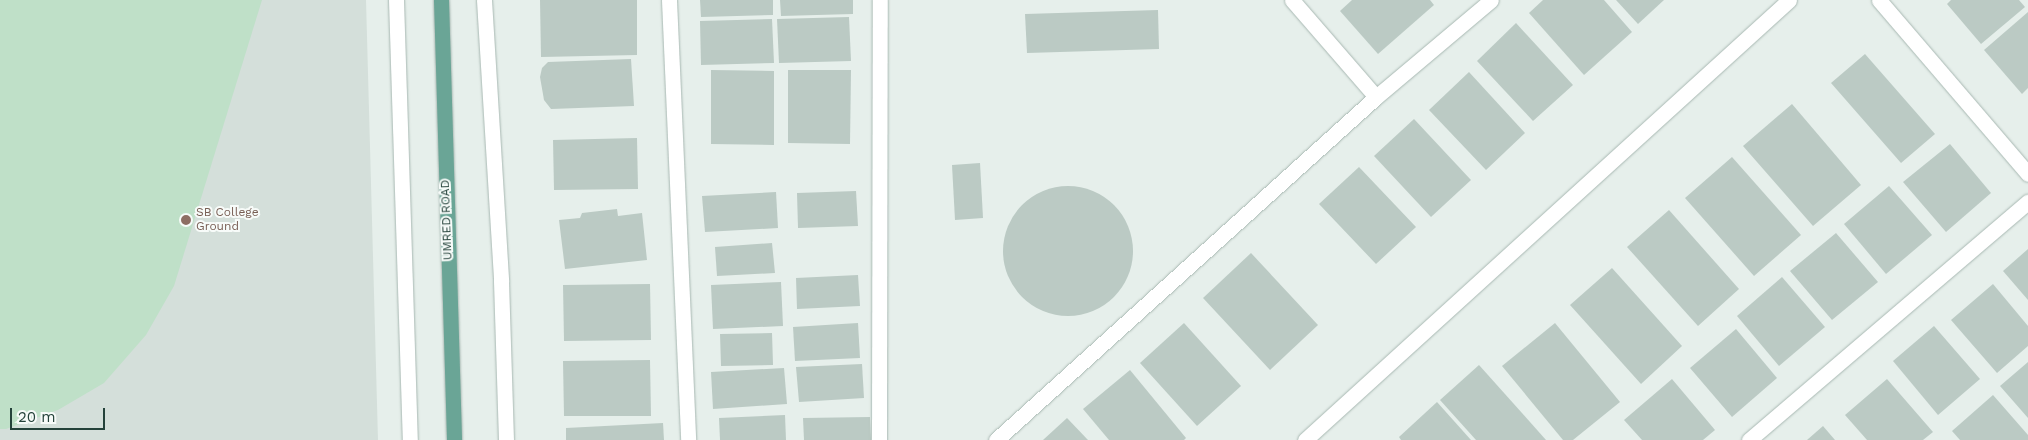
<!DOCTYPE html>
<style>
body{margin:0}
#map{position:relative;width:2028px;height:440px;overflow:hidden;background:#e6efeb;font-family:"Work Sans",sans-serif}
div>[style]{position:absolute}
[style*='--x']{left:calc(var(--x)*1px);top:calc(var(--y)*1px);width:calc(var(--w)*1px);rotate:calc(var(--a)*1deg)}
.built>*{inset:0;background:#d4dfda}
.green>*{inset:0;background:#bfe0c8}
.building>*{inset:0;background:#bbcac4}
.round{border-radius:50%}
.roads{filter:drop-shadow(0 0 1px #a8b8b2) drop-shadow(0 0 1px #a8b8b2)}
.minor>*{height:15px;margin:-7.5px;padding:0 7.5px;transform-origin:7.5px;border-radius:7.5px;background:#fff}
.major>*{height:15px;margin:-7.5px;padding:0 7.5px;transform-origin:7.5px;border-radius:7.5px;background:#6aa596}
.dots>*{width:14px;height:14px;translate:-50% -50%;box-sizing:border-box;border:2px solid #f7fbf9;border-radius:50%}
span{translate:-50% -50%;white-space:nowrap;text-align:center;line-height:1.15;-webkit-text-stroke:4px #f7fbf9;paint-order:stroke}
.education-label{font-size:12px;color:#785e54}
.left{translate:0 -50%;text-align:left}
.street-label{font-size:12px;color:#24423a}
.scale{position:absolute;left:10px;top:408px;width:95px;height:22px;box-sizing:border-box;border:2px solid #24423a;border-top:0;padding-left:6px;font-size:15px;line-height:18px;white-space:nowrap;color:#24423a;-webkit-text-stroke:4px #f7fbf9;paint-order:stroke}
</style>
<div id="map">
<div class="built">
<i style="clip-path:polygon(0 0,366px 0,378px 440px,0 440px)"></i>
</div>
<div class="green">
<i style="clip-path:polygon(0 0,262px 0,174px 286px,146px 335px,104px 383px,58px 410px,6px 429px,0 429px)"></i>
</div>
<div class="building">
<i style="clip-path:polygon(540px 0,637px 0,637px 55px,541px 57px)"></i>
<i style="clip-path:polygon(700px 0,773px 0,773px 15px,701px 17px)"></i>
<i style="clip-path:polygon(780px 0,853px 0,853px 14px,781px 16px)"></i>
<i style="clip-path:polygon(1352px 0,1430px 0,1434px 5px,1378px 54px,1340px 11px)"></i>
<i style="clip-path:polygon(1543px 0,1604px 0,1632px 32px,1584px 75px,1529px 13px)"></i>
<i style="clip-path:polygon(1616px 0,1664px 0,1638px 24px)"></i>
<i style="clip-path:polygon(1951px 0,2019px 0,2025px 7px,1981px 44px,1947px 4px)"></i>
<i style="clip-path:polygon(1158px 10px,1159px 49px,1027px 53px,1025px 14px)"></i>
<i style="clip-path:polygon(2028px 12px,2028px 88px,2022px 94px,1984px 50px)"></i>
<i style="clip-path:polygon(849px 17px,851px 61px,779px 63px,777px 19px)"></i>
<i style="clip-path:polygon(772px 19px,774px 63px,701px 65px,700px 21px)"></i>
<i style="clip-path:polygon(1516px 23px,1573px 85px,1533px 121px,1477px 61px)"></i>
<i style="clip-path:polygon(1865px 54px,1935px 134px,1901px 163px,1831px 83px)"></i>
<i style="clip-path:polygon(631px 59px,634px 106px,551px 109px,544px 100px,540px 77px,542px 68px,548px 62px)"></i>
<i style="clip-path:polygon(711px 70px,774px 71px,774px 145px,711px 144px)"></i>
<i style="clip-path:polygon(788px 70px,851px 70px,850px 144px,788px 143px)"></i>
<i style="clip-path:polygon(1469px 72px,1525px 133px,1486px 170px,1429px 110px)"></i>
<i style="clip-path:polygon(1792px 104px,1861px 185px,1813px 226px,1743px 146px)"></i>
<i style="clip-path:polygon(1414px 119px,1471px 180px,1431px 217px,1374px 156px)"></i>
<i style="clip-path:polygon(637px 138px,638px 189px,554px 190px,553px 140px)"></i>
<i style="clip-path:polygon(1950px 144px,1991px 193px,1946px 232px,1903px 182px)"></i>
<i style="clip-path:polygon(1732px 157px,1801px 235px,1754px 276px,1685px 198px)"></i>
<i style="clip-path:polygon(980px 163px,983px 218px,955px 220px,952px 165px)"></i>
<i style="clip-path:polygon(1359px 167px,1416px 227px,1376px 264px,1319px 204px)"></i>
<i class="round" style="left:1003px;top:186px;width:130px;height:130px"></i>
<i style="clip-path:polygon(1889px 186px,1932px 235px,1886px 274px,1844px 224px)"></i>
<i style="clip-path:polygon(856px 191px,858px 226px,798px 228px,797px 193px)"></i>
<i style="clip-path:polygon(776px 192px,778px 228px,705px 232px,702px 196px)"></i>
<i style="clip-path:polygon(617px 209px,618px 216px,642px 213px,647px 260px,565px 269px,559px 220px,580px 218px,582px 213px)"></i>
<i style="clip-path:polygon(1669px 210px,1739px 289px,1698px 326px,1627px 247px)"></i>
<i style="clip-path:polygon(1836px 233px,1878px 282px,1832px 320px,1790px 271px)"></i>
<i style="clip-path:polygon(772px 243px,775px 273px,717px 276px,715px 247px)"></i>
<i style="clip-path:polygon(2028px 249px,2028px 300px,2003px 271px)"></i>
<i style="clip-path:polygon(1251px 253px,1318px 325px,1270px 370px,1203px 298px)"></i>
<i style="clip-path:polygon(1612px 268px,1682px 346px,1641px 384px,1570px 305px)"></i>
<i style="clip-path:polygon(858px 275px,860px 306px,797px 309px,796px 278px)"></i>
<i style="clip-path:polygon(1782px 277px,1825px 327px,1779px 366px,1737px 316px)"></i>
<i style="clip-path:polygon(781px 282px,783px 326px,713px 329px,711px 285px)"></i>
<i style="clip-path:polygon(650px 284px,651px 340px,564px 341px,563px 285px)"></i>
<i style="clip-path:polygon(1993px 284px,2028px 326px,2028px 346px,1997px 373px,1951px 320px)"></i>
<i style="clip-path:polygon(858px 323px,860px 358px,795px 361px,793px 327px)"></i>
<i style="clip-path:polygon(1184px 323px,1241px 386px,1197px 426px,1140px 363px)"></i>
<i style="clip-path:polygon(1555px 323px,1620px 402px,1573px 440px,1563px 440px,1502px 366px)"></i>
<i style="clip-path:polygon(1934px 326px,1980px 379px,1938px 415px,1893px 361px)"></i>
<i style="clip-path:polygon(1736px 329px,1777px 378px,1732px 417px,1690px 368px)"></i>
<i style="clip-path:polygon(772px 333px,773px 365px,721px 366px,720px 334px)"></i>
<i style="clip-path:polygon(650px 360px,651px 416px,564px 416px,563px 361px)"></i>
<i style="clip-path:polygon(2028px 362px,2028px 418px,2000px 386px)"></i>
<i style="clip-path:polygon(862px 364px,864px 398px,799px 402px,796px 367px)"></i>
<i style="clip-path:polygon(1479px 365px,1546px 440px,1476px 440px,1440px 400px)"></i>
<i style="clip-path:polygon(784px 368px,787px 404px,713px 409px,711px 372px)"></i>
<i style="clip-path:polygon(1130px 370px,1186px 438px,1184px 440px,1109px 440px,1083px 409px)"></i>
<i style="clip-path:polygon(1672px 379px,1715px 430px,1703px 440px,1642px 440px,1624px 420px)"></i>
<i style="clip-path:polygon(1887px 379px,1933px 432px,1923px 440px,1867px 440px,1845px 415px)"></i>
<i style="clip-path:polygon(1993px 395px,2028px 435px,2028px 440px,1960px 440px,1952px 431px)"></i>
<i style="clip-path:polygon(1437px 402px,1471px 440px,1401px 440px,1399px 437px)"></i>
<i style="clip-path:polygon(785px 415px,786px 440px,720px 440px,719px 418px)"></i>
<i style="clip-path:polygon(870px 417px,871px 440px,804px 440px,803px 418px)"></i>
<i style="clip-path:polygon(1067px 418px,1088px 440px,1043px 440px)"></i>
<i style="clip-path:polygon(663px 423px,664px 440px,566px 440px,566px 428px)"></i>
<i style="clip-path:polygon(1823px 426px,1835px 440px,1807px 440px)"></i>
</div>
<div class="roads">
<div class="minor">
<i style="--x:396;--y:0;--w:440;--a:88.2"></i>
<i style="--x:484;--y:0;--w:282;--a:86.5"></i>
<i style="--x:501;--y:281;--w:159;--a:88.2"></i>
<i style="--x:669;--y:0;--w:440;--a:87.5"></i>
<i style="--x:1292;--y:0;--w:128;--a:49.1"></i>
<i style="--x:1879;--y:0;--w:229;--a:49.4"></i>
<i style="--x:879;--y:440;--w:440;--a:-89.9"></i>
<i style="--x:996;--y:440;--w:512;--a:-42.07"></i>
<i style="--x:1376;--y:97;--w:150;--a:-40.1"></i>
<i style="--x:1305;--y:440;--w:654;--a:-42.27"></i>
<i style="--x:1749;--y:440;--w:367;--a:-40.5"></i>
</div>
<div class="major">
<i style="--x:441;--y:0;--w:440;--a:88.3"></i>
</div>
</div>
<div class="dots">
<i style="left:186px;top:220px;background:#8d6e63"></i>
</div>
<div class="education-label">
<span class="left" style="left:196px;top:220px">SB College<br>Ground</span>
</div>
<div class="street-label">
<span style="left:447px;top:220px;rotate:-92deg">UMRED ROAD</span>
</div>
<div class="scale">20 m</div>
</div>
